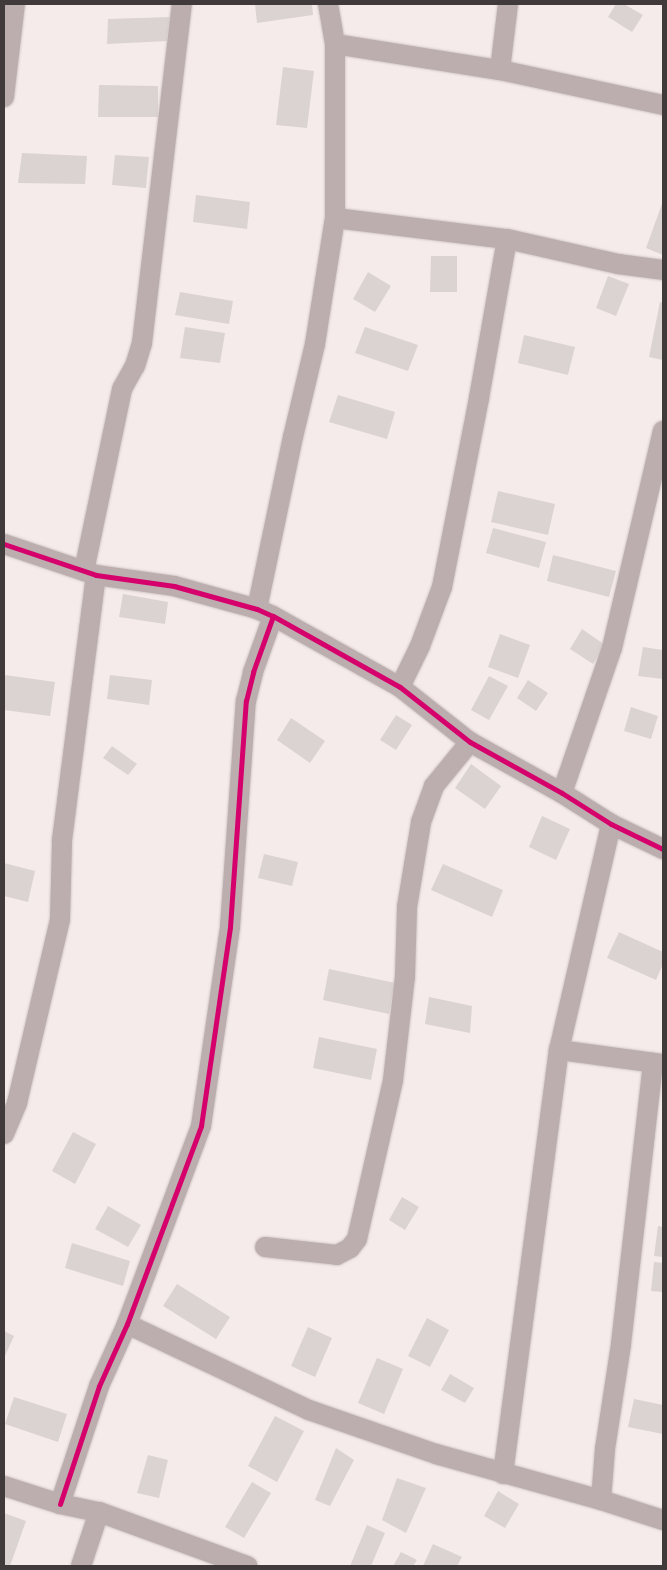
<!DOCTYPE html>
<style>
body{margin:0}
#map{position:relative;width:667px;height:1570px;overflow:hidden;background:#f6ebeb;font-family:Commissioner,sans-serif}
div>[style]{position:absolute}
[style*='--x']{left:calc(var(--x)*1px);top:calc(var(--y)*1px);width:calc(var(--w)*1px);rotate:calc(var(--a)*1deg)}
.building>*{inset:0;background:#dbd2d2}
.roads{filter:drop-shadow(0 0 1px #d1c8c8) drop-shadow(0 0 1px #d1c8c8)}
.minor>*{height:20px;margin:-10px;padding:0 10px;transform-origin:10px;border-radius:10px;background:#bcaeae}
.cycleway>*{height:5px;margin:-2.5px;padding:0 2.5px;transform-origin:2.5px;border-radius:2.5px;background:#d6006c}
span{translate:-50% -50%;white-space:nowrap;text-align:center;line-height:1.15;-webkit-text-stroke:4.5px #fdf9f9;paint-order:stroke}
.frame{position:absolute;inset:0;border:5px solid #413a3a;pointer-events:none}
</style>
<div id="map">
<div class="building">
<i style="clip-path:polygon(255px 4px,312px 4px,313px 15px,257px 23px)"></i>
<i style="clip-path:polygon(616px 4px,624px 4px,643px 15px,632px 32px,608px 17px)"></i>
<i style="clip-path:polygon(170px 17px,167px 41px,107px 44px,108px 19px)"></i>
<i style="clip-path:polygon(283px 67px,314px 71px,307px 128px,276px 125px)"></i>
<i style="clip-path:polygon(99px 85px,158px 86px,158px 117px,98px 117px)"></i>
<i style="clip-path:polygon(22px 153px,87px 156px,85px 184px,18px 183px)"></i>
<i style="clip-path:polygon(115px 155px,149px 157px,146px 188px,112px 185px)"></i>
<i style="clip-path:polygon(196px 195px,250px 202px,247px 229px,193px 222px)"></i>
<i style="clip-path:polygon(663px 201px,663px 255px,646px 248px)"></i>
<i style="clip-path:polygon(431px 256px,457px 256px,457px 292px,430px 292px)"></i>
<i style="clip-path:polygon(368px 272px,391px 286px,375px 312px,353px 299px)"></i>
<i style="clip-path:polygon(608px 276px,629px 284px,616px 316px,596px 308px)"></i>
<i style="clip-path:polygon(180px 292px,233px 301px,229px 324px,175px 315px)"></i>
<i style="clip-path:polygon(660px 302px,663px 303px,663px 360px,649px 357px)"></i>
<i style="clip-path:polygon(185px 327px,225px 333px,220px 363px,180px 358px)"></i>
<i style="clip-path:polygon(365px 327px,418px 345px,408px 371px,355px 353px)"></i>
<i style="clip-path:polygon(524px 335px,575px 347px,568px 375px,518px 363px)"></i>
<i style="clip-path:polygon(338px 395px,395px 412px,387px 439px,329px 422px)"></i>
<i style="clip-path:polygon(498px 491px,555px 504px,548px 535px,491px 522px)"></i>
<i style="clip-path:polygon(493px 528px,546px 542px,539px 568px,486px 553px)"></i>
<i style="clip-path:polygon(553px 555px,616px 571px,609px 597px,547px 581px)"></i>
<i style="clip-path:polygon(123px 594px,168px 602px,165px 624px,119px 617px)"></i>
<i style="clip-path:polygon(582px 629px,605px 645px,593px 664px,570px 649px)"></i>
<i style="clip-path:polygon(500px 634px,530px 645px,518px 678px,488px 667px)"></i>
<i style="clip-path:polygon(643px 647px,663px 650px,663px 679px,638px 676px)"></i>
<i style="clip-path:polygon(5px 675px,55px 682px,50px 716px,4px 710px)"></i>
<i style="clip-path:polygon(110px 675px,152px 680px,149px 705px,107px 699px)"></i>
<i style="clip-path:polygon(489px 676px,508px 686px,489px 720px,471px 710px)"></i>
<i style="clip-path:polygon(528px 680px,548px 693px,536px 711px,517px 698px)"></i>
<i style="clip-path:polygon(631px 707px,658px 716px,651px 739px,624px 731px)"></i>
<i style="clip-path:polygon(396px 715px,412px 725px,396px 750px,380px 740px)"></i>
<i style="clip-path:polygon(291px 718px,325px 741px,310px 763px,277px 740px)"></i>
<i style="clip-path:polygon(112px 746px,137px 764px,128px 775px,103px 758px)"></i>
<i style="clip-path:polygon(471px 764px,501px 786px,485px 809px,455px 788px)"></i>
<i style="clip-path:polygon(542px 816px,570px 829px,556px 860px,529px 847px)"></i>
<i style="clip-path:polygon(264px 854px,298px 862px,292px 886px,258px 878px)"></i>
<i style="clip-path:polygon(4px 863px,35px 871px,28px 902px,4px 896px)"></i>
<i style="clip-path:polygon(443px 864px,503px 890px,492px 917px,431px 890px)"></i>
<i style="clip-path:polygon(619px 932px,663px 952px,663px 964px,656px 980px,607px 958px)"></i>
<i style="clip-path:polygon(329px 969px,395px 983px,389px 1014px,323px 1000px)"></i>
<i style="clip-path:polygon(429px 997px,472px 1006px,470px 1033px,425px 1024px)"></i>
<i style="clip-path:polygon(319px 1037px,377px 1049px,371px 1080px,313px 1068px)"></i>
<i style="clip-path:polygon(73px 1132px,96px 1144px,75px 1184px,52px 1171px)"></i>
<i style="clip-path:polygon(402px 1197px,419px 1207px,405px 1230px,389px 1220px)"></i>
<i style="clip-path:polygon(108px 1206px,141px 1225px,128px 1247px,95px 1229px)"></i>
<i style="clip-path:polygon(658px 1226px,663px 1227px,663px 1257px,654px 1256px)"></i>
<i style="clip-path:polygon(72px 1243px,130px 1261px,123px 1286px,65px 1268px)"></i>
<i style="clip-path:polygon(654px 1262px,663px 1263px,663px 1292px,651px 1291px)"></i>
<i style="clip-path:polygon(177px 1284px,230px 1317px,216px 1339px,163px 1306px)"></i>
<i style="clip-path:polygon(427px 1318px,449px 1330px,430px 1367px,408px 1356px)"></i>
<i style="clip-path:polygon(308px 1327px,332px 1338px,315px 1377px,291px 1366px)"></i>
<i style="clip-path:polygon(4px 1331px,14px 1336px,4px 1358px)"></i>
<i style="clip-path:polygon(377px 1358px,403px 1369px,384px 1414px,358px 1403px)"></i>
<i style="clip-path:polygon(450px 1374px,474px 1388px,465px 1403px,441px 1390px)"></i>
<i style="clip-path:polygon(14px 1397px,67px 1414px,58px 1442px,5px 1424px)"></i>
<i style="clip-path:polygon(634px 1399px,663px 1405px,663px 1434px,628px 1427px)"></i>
<i style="clip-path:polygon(275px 1416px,304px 1431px,277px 1482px,248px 1466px)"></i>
<i style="clip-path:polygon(336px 1448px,354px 1460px,330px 1506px,315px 1500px)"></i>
<i style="clip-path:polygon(148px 1455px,168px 1460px,159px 1498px,137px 1493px)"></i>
<i style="clip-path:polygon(397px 1478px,426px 1488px,406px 1533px,382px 1520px)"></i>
<i style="clip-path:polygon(252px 1482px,271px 1493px,244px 1538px,225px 1527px)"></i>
<i style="clip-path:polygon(498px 1491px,519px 1504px,505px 1528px,484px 1516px)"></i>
<i style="clip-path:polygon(4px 1513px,26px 1521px,10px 1566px,4px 1566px)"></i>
<i style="clip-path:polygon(367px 1525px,385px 1533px,371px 1566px,350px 1566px)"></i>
<i style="clip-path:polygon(433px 1544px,462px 1557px,457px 1566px,423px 1566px)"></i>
<i style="clip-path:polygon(401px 1552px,417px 1560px,413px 1566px,393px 1566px)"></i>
</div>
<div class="roads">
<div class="minor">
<i style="--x:335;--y:44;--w:167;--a:9"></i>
<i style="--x:500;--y:70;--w:167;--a:12.1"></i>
<i style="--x:500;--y:70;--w:66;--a:-83.1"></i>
<i style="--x:4;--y:97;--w:94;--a:-83.3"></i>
<i style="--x:335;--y:218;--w:173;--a:7"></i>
<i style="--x:507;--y:239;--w:114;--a:12.7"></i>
<i style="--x:618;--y:264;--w:45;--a:7.6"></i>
<i style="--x:4;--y:544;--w:97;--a:18.6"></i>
<i style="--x:96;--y:575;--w:79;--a:8"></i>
<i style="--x:174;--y:586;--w:86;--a:15.5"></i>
<i style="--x:257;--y:609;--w:17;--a:24"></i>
<i style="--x:273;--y:616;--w:145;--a:29.2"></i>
<i style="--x:400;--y:687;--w:89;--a:38.2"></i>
<i style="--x:470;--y:742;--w:105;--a:29"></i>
<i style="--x:562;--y:793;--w:58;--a:32.3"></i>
<i style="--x:611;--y:824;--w:58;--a:25.7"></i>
<i style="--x:84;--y:571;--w:186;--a:-78.2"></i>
<i style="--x:122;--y:389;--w:26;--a:-61"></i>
<i style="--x:135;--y:366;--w:24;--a:-73"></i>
<i style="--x:142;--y:343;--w:341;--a:-83.3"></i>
<i style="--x:257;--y:609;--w:176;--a:-78.2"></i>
<i style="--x:293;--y:437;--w:96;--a:-76.7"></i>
<i style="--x:315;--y:344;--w:128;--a:-81"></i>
<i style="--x:335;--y:218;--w:174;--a:-90"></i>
<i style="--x:335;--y:44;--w:41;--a:-99.9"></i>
<i style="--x:400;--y:687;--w:46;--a:-64"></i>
<i style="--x:420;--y:646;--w:63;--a:-69.6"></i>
<i style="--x:442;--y:587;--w:193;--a:-78.9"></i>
<i style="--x:479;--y:398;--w:161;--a:-80"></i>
<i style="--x:562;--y:793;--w:153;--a:-71"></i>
<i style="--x:612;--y:648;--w:223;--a:-76.8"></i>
<i style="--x:559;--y:1050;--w:105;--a:7.7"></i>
<i style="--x:4;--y:1134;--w:34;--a:-67"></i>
<i style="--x:17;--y:1103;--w:189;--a:-76.8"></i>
<i style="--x:60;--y:919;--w:79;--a:-88.5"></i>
<i style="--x:62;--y:840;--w:267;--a:-82.7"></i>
<i style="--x:265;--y:1247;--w:72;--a:6.3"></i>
<i style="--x:337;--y:1255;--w:15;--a:-28"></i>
<i style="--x:350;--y:1248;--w:11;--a:-52"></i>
<i style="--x:357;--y:1239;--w:163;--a:-77.2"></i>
<i style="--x:393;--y:1080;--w:105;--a:-83.4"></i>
<i style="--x:405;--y:976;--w:69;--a:-88.3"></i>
<i style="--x:407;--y:907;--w:86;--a:-80.6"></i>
<i style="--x:421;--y:822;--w:38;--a:-70"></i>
<i style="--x:434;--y:786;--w:57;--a:-50.7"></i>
<i style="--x:127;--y:1324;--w:201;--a:25.3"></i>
<i style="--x:309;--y:1410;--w:134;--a:19.1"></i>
<i style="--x:436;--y:1454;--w:171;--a:15.6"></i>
<i style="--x:601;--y:1500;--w:65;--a:17.9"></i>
<i style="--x:503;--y:1474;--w:428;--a:-82.5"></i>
<i style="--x:559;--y:1050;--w:232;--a:-77"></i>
<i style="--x:4;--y:1486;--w:59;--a:17.8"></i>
<i style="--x:60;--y:1504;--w:40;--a:12"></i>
<i style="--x:99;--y:1512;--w:158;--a:20"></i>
<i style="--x:601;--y:1500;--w:51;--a:-85.5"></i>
<i style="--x:605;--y:1449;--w:106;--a:-81.3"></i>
<i style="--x:621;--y:1344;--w:283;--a:-83.5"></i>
<i style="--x:60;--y:1504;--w:124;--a:-71.7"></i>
<i style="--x:99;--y:1386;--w:68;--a:-65.7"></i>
<i style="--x:127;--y:1324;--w:211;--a:-69.5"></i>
<i style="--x:201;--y:1126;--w:201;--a:-81.7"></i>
<i style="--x:230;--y:927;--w:227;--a:-86"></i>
<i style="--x:246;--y:701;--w:30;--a:-76"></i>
<i style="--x:253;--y:672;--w:59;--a:-70.3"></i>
<i style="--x:81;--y:1566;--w:57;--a:-71.6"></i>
</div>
</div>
<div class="cycleway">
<i style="--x:4;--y:544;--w:97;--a:18.6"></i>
<i style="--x:96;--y:575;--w:79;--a:8"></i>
<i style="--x:174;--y:586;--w:86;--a:15.5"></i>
<i style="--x:257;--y:609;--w:17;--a:24"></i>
<i style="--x:273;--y:616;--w:145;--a:29.2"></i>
<i style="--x:400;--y:687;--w:89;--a:38.2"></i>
<i style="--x:470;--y:742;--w:105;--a:29"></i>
<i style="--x:562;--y:793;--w:58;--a:32.3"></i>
<i style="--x:611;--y:824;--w:58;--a:25.7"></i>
<i style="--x:60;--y:1504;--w:124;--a:-71.7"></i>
<i style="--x:99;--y:1386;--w:68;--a:-65.7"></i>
<i style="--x:127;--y:1324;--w:211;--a:-69.5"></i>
<i style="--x:201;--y:1126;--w:201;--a:-81.7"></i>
<i style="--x:230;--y:927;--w:227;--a:-86"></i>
<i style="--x:246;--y:701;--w:30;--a:-76"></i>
<i style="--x:253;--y:672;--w:59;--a:-70.3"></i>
</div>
<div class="frame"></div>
</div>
